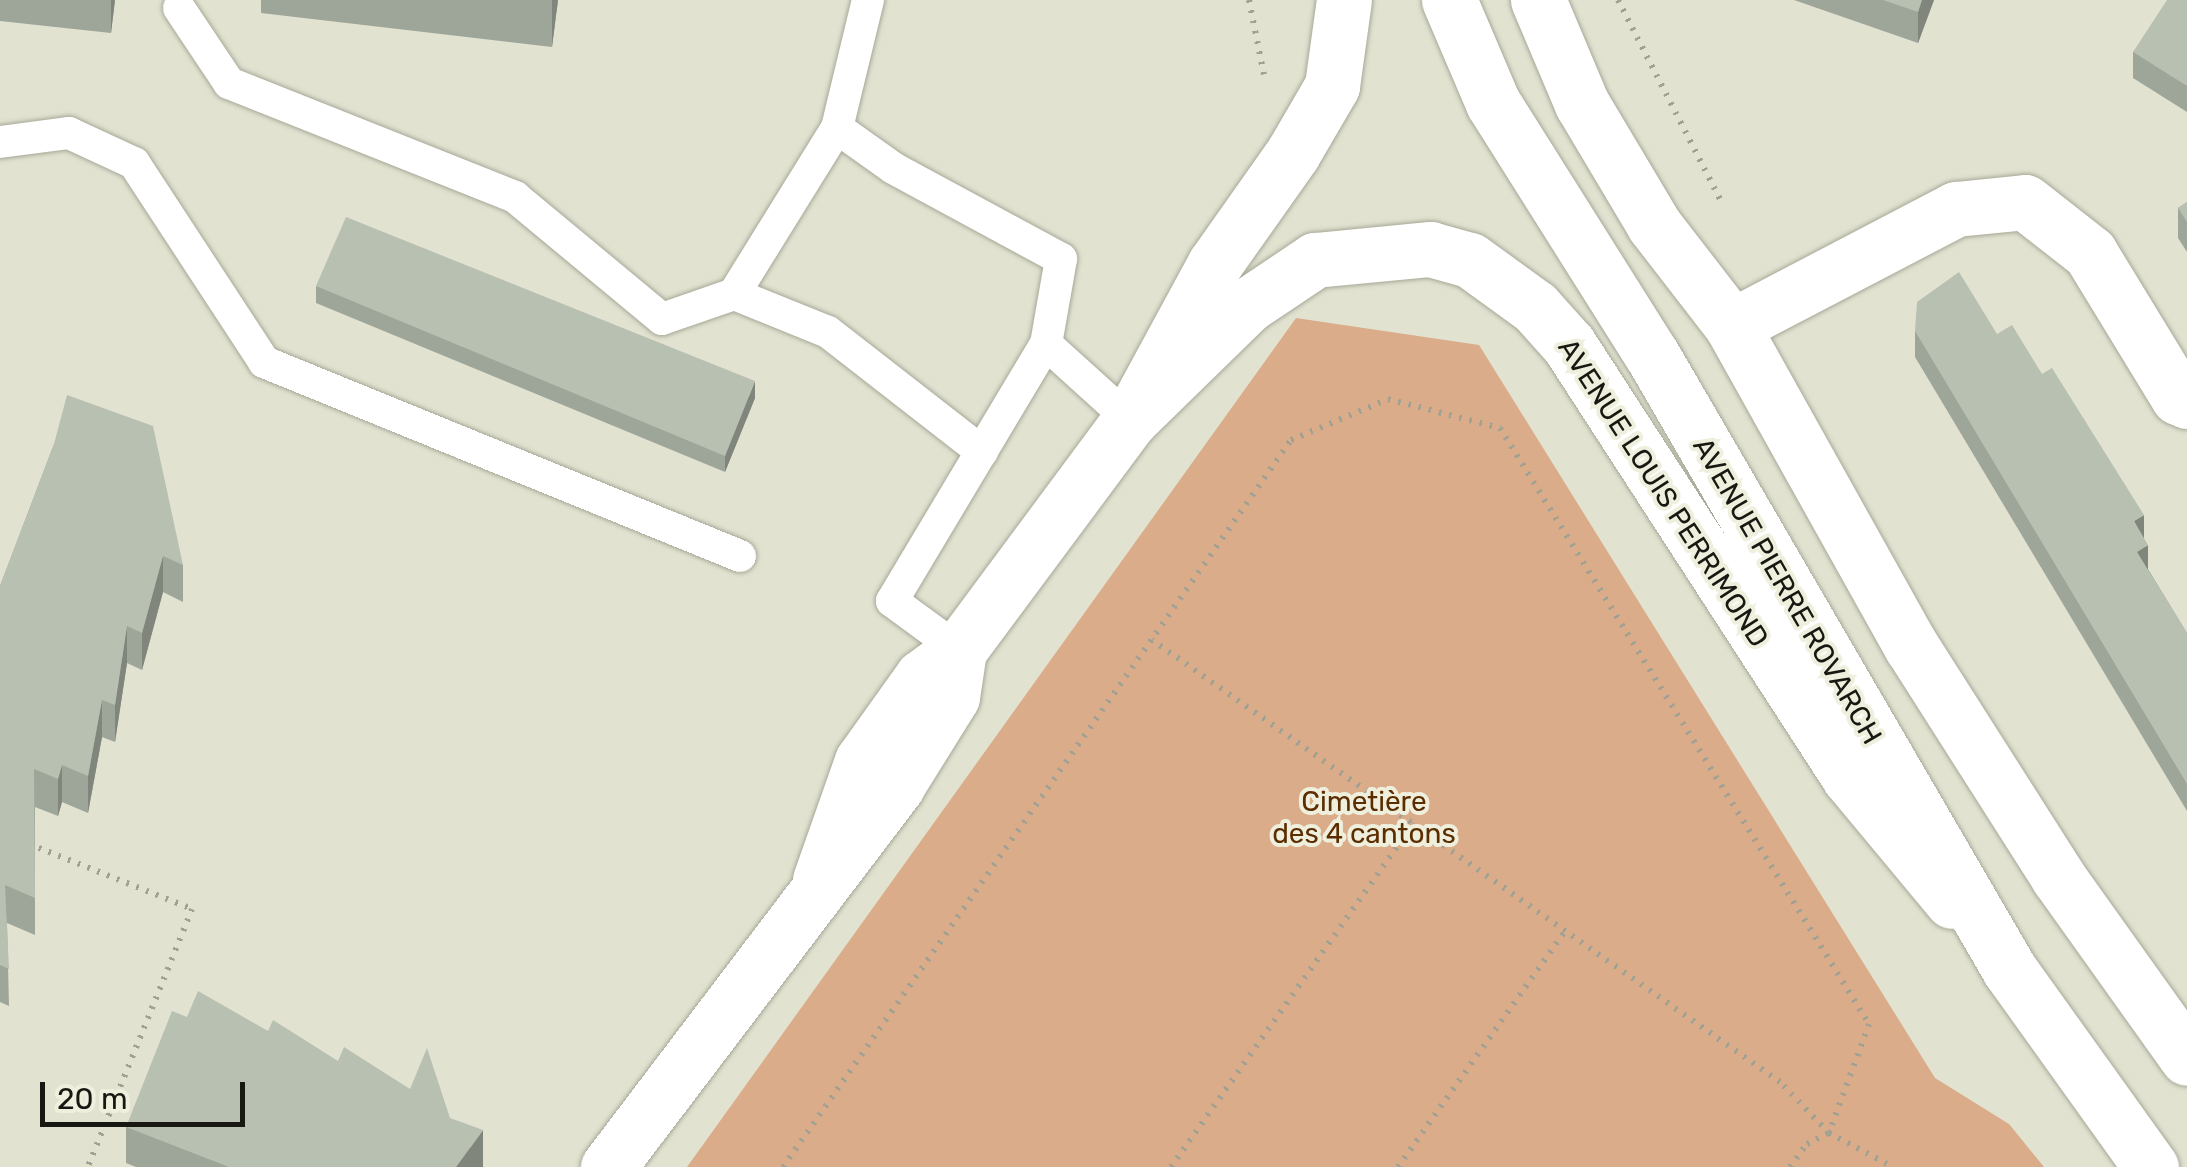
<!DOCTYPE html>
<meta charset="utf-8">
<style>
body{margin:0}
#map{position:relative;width:2187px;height:1167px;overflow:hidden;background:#e2e2d1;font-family:Rubik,sans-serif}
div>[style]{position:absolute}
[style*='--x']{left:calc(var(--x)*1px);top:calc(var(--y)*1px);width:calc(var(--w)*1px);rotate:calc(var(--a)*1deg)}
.green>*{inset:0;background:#daac89}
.path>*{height:6px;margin-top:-3px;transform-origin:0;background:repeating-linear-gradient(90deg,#a1a193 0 2.5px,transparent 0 10.5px)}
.roads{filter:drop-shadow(0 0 2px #a8a898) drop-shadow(0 0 2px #a8a898)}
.service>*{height:32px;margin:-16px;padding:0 16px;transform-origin:16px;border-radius:16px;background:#fff}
.minor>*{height:55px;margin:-27.5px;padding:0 27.5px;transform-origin:27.5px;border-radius:27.5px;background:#fff}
.tertiary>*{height:55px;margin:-27.5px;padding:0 27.5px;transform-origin:27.5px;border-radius:27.5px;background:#fff}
.primary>*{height:55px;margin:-27.5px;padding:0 27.5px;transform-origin:27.5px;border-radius:27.5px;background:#fff}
.wall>*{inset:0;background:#9ea599}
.shaded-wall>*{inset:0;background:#81867d}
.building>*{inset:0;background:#b8c0b2}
span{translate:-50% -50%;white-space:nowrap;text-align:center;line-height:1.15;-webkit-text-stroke:8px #efefde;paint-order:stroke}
.street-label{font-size:28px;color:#181812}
.park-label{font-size:28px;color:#5c2d00}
.scale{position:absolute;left:40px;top:1082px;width:205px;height:45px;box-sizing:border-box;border:5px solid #181812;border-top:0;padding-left:12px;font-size:30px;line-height:35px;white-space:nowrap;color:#181812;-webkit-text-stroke:8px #efefde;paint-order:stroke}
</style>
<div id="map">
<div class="green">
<i style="clip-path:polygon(1296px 318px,1479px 345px,1935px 1078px,2009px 1124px,2044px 1167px,687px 1167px)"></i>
</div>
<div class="path">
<i style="--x:1249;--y:0;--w:76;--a:78.7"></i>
<i style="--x:1618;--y:0;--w:226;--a:62.9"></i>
<i style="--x:29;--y:844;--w:175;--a:21.7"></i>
<i style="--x:192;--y:909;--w:278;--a:112"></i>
<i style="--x:783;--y:1167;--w:887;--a:-55.06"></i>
<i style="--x:1291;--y:440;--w:105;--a:-22.9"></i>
<i style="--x:1388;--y:399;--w:116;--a:14.5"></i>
<i style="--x:1500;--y:428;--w:701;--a:58.24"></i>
<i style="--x:1869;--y:1024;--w:116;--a:110.2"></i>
<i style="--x:1829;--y:1133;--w:71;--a:-133.9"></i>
<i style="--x:1780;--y:1082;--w:768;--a:-144.86"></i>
<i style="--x:1171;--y:1167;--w:421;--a:-54.8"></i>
<i style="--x:1398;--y:1167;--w:291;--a:-54.7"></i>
<i style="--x:1790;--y:1167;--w:29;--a:-54"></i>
<i style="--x:1807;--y:1144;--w:25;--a:-27"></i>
<i style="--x:1829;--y:1133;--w:72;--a:28"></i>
</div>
<div class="roads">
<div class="service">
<i style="--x:179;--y:8;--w:90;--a:56.3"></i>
<i style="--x:229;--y:83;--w:308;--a:21.7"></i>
<i style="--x:515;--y:197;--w:191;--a:39.7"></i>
<i style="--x:662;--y:319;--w:76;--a:-19.1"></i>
<i style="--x:734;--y:294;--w:101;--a:22"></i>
<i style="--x:828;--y:332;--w:195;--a:37.9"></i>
<i style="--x:837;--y:128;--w:69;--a:35.5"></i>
<i style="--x:893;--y:168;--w:191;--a:28.4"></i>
<i style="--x:1061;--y:259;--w:86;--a:100"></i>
<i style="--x:0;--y:142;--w:70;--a:-7.4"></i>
<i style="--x:69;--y:133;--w:72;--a:24.8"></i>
<i style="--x:134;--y:163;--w:238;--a:56.8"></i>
<i style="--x:264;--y:362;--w:514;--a:22.17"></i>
<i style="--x:734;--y:294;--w:195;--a:-58.2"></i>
<i style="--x:837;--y:128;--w:132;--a:-76.4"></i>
<i style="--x:959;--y:650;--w:83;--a:-143.8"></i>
<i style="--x:892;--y:601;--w:300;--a:-59.1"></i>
<i style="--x:1046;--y:344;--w:113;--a:42.1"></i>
</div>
<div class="minor">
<i style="--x:1732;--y:326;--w:253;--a:-27.6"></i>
<i style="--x:1956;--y:209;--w:69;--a:-5.8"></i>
<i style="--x:2025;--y:202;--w:83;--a:38.1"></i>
<i style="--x:2090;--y:253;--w:169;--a:58.6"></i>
<i style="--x:2178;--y:397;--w:10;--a:24"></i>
</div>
<div class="tertiary">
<i style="--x:1130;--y:420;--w:165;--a:-44.3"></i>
<i style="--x:1248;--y:305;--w:81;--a:-33.9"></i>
<i style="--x:1315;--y:260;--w:116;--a:-5.5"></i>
<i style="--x:1430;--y:249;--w:41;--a:15.4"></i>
<i style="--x:1470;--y:260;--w:80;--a:35.9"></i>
<i style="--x:1535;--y:307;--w:51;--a:48.2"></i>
<i style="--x:1569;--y:345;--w:515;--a:57.05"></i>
<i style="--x:1849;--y:777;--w:161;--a:50.3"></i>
<i style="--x:820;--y:880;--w:126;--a:-70.6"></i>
<i style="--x:862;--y:761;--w:103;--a:-54.5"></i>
<i style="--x:922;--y:677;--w:46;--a:-36.1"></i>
<i style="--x:959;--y:650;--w:287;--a:-53.4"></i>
<i style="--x:1130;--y:420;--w:176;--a:-61.5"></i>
<i style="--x:1214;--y:265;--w:137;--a:-54.8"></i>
<i style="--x:1293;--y:153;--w:78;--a:-59.8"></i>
<i style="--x:1332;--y:86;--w:87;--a:-82.1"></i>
<i style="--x:608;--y:1167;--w:477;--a:-52.8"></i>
<i style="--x:896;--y:787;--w:106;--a:-58.1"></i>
<i style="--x:952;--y:697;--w:48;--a:-81.5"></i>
</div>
<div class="primary">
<i style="--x:1449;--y:0;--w:112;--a:66.9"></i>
<i style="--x:1493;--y:103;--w:298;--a:57.8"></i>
<i style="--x:1652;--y:355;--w:710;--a:59.82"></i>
<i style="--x:2009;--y:969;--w:244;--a:54.4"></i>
<i style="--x:1538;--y:0;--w:113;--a:67.1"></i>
<i style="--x:1582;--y:104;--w:141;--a:59.2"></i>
<i style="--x:1654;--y:225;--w:128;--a:52.3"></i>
<i style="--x:1732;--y:326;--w:367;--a:60.8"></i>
<i style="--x:1911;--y:646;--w:274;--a:57.5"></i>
<i style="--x:2058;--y:877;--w:222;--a:54.5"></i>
</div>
</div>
<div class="wall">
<i style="clip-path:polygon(0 0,115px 0,111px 33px,0 21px)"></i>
<i style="clip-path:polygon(261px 0,558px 0,552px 47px,261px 13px)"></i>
<i style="clip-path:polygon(1794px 0,1934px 0,1918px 43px)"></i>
<i style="clip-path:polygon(2187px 0,2187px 112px,2133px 78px,2133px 52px)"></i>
<i style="clip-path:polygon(2187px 202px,2187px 252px,2178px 238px,2178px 208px)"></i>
<i style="clip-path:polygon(316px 286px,755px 398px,725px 472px,316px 303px)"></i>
<i style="clip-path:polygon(1915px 331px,2144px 539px,2148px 569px,2187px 633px,2187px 811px,1915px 357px)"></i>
<i style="clip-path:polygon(54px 444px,183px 565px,183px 602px,163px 592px,142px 670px,127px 663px,115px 742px,102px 737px,88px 813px,62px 802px,58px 816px,35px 807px,35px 935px,7px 923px,9px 1006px,0 1002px,0 586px)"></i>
<i style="clip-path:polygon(187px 1017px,268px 1031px,450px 1118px,483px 1167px,136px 1167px,126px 1163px,126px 1127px)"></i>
</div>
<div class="shaded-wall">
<i style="clip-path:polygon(111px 0,115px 0,111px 33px)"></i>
<i style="clip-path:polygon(552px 0,558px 0,552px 47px)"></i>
<i style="clip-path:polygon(1922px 0,1934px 0,1918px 43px,1918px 12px)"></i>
<i style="clip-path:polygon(755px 381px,755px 398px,725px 472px,725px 456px)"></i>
<i style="clip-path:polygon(2144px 515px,2144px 542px,2134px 521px)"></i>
<i style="clip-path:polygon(2148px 545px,2148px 572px,2137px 552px)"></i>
<i style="clip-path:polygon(163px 556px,163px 592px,142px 670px,142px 633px)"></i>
<i style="clip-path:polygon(127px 626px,127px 663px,115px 742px,115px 705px)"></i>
<i style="clip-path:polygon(102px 700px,102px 737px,88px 813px,88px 776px)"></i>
<i style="clip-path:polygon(62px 765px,62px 802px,58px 816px,58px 779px)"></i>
<i style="clip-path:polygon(483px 1130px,483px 1167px,456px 1167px)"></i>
</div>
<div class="building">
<i style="clip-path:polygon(1883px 0,1922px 0,1918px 12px)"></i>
<i style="clip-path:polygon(2167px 0,2187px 0,2187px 86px,2133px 52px)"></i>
<i style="clip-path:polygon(2187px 202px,2187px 222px,2178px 208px)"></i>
<i style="clip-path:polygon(346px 217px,755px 381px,725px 456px,316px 286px)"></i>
<i style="clip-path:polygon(1959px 272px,1997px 334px,2012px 325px,2042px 374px,2052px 368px,2144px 515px,2134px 521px,2148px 545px,2137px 552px,2187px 633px,2187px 784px,1915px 331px,1917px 302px)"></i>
<i style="clip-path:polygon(67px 395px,153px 426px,183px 565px,163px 556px,142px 633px,127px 626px,115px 705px,102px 700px,88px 776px,62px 765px,58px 779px,34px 769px,35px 898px,5px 885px,9px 969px,0 965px,0 586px,54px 444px)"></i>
<i style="clip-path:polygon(198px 991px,268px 1031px,273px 1020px,338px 1061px,344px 1047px,410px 1089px,427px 1048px,450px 1118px,483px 1130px,456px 1167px,229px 1167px,126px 1127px,172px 1011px,187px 1017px)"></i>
</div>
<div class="street-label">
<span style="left:1663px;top:493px;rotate:57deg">AVENUE LOUIS PERRIMOND</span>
<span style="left:1787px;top:591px;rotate:60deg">AVENUE PIERRE ROVARCH</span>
</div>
<div class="park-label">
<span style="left:1364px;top:818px">Cimetière<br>des 4 cantons</span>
</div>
<div class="scale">20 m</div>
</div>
